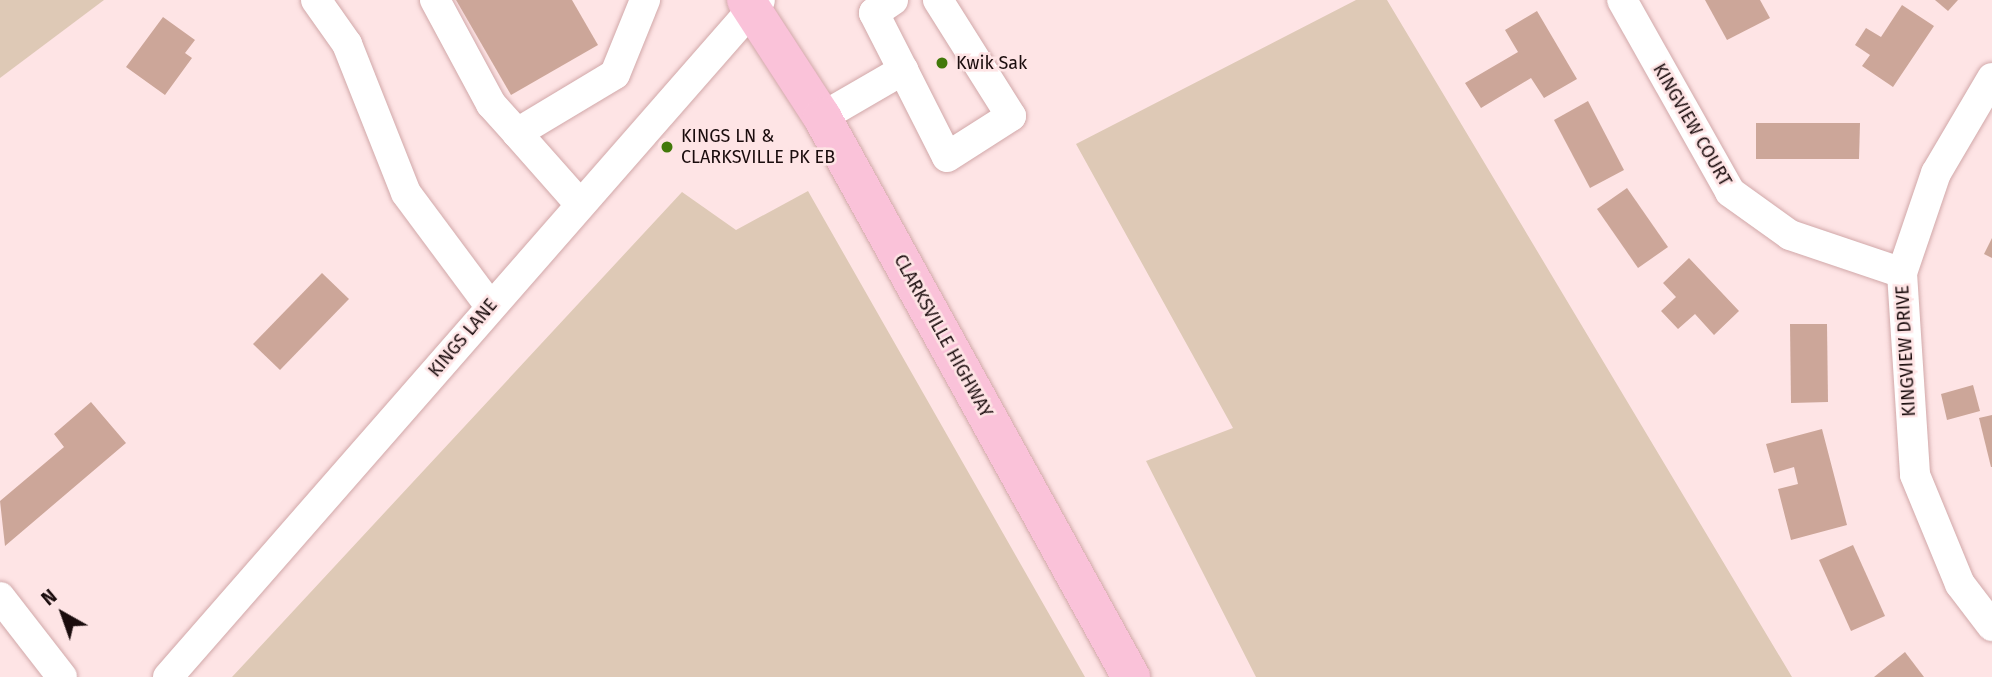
<!DOCTYPE html>
<style>
body{margin:0}
#map{position:relative;width:1992px;height:677px;overflow:hidden;background:#fee4e5;font-family:"Fira Sans",sans-serif}
div>[style]{position:absolute}
[style*='--x']{left:calc(var(--x)*1px);top:calc(var(--y)*1px);width:calc(var(--w)*1px);rotate:calc(var(--a)*1deg)}
.green>*{inset:0;background:#dec9b6}
.building>*{inset:0;background:#cca699}
.roads{filter:drop-shadow(0 0 2px #d1a8a9) drop-shadow(0 0 2px #d1a8a9)}
.minor>*{height:30px;margin:-15px;padding:0 15px;transform-origin:15px;border-radius:15px;background:#fff}
.major>*{height:38px;margin:-19px;padding:0 19px;transform-origin:19px;border-radius:19px;background:#fac2d9}
.dots>*{width:19px;height:19px;translate:-50% -50%;box-sizing:border-box;border:4px solid #fee4e5;border-radius:50%}
span{translate:-50% -50%;white-space:nowrap;text-align:center;line-height:1.15;-webkit-text-stroke:5px #fee4e5;paint-order:stroke}
.poi-label{font-size:18px;color:#1a0c0d}
.left{translate:0 -50%;text-align:left}
.street-label{font-size:18px;color:#1a0c0d}
.north{position:absolute;left:28px;top:579px;width:70px;height:70px;-webkit-text-stroke:5px #fee4e5;paint-order:stroke;rotate:320deg;font-size:19px;font-weight:700;line-height:28px;text-align:center;color:#1a0c0d}
.north::after{content:'';display:block;margin:auto;width:24px;height:32px;background:#1a0c0d;clip-path:polygon(50% 0,100% 100%,50% 72%,0 100%)}
</style>
<div id="map">
<div class="green">
<i style="clip-path:polygon(0 0,104px 0,0 78px)"></i>
<i style="clip-path:polygon(1356px 0,1387px 0,1792px 677px,1256px 677px,1146px 461px,1233px 428px,1076px 144px)"></i>
<i style="clip-path:polygon(808px 191px,1085px 677px,232px 677px,682px 192px,736px 230px)"></i>
</div>
<div class="building">
<i style="clip-path:polygon(456px 0,572px 0,598px 45px,511px 95px)"></i>
<i style="clip-path:polygon(1705px 0,1760px 0,1770px 18px,1727px 40px)"></i>
<i style="clip-path:polygon(1935px 0,1958px 0,1948px 11px)"></i>
<i style="clip-path:polygon(1902px 5px,1934px 26px,1893px 87px,1862px 66px,1870px 55px,1855px 45px,1866px 28px,1881px 37px)"></i>
<i style="clip-path:polygon(1537px 11px,1577px 79px,1544px 98px,1531px 78px,1481px 108px,1465px 83px,1518px 52px,1505px 30px)"></i>
<i style="clip-path:polygon(163px 17px,195px 40px,185px 53px,192px 58px,165px 95px,126px 67px)"></i>
<i style="clip-path:polygon(1588px 101px,1624px 170px,1590px 188px,1554px 120px)"></i>
<i style="clip-path:polygon(1756px 123px,1860px 123px,1859px 159px,1756px 159px)"></i>
<i style="clip-path:polygon(1627px 188px,1668px 247px,1638px 268px,1597px 209px)"></i>
<i style="clip-path:polygon(1992px 238px,1992px 258px,1984px 254px)"></i>
<i style="clip-path:polygon(1689px 258px,1739px 311px,1714px 335px,1695px 314px,1678px 329px,1661px 311px,1676px 297px,1663px 283px)"></i>
<i style="clip-path:polygon(322px 273px,349px 299px,280px 370px,253px 344px)"></i>
<i style="clip-path:polygon(1790px 324px,1827px 324px,1828px 402px,1791px 403px)"></i>
<i style="clip-path:polygon(1973px 385px,1980px 411px,1947px 420px,1941px 394px)"></i>
<i style="clip-path:polygon(91px 402px,126px 443px,5px 546px,0 501px,64px 447px,54px 434px)"></i>
<i style="clip-path:polygon(1992px 415px,1992px 467px,1991px 467px,1979px 418px)"></i>
<i style="clip-path:polygon(1822px 429px,1847px 525px,1791px 540px,1778px 489px,1798px 484px,1794px 467px,1774px 473px,1766px 444px)"></i>
<i style="clip-path:polygon(1853px 545px,1885px 616px,1851px 631px,1819px 560px)"></i>
<i style="clip-path:polygon(1905px 652px,1924px 677px,1874px 677px)"></i>
</div>
<div class="roads">
<div class="minor">
<i style="--x:316;--y:0;--w:54;--a:54.8"></i>
<i style="--x:347;--y:44;--w:160;--a:68.4"></i>
<i style="--x:406;--y:193;--w:141;--a:53.4"></i>
<i style="--x:435;--y:0;--w:118;--a:61.7"></i>
<i style="--x:491;--y:104;--w:39;--a:48"></i>
<i style="--x:1622;--y:0;--w:220;--a:60.6"></i>
<i style="--x:1730;--y:192;--w:74;--a:35.6"></i>
<i style="--x:1790;--y:235;--w:118;--a:18.7"></i>
<i style="--x:903;--y:70;--w:97;--a:63.2"></i>
<i style="--x:947;--y:157;--w:76;--a:-32.6"></i>
<i style="--x:1011;--y:116;--w:137;--a:-122.2"></i>
<i style="--x:1992;--y:78;--w:110;--a:120.5"></i>
<i style="--x:1936;--y:173;--w:106;--a:108.8"></i>
<i style="--x:1902;--y:273;--w:202;--a:86.3"></i>
<i style="--x:1915;--y:475;--w:118;--a:67.6"></i>
<i style="--x:1960;--y:584;--w:53;--a:52.7"></i>
<i style="--x:822;--y:117;--w:94;--a:-30.1"></i>
<i style="--x:903;--y:70;--w:64;--a:-117"></i>
<i style="--x:874;--y:13;--w:23;--a:-34"></i>
<i style="--x:578;--y:202;--w:92;--a:-131.5"></i>
<i style="--x:517;--y:133;--w:114;--a:-31"></i>
<i style="--x:615;--y:74;--w:80;--a:-67.9"></i>
<i style="--x:0;--y:597;--w:101;--a:52.2"></i>
<i style="--x:168;--y:677;--w:899;--a:-48.83"></i>
</div>
<div class="major">
<i style="--x:746;--y:0;--w:140;--a:57"></i>
<i style="--x:822;--y:117;--w:640;--a:61.11"></i>
</div>
</div>
<div class="dots">
<i style="left:942px;top:63px;background:#42790a"></i>
<i style="left:667px;top:147px;background:#42790a"></i>
</div>
<div class="poi-label">
<span class="left" style="left:956px;top:63px">Kwik Sak</span>
<span class="left" style="left:681px;top:147px">KINGS LN &amp;<br>CLARKSVILLE PK EB</span>
</div>
<div class="street-label">
<span style="left:1692px;top:125px;rotate:60deg">KINGVIEW COURT</span>
<span style="left:943px;top:336px;rotate:61deg">CLARKSVILLE HIGHWAY</span>
<span style="left:463px;top:338px;rotate:-50deg">KINGS LANE</span>
<span style="left:1906px;top:351px;rotate:-93deg">KINGVIEW DRIVE</span>
</div>
<div class="north">N</div>
</div>
